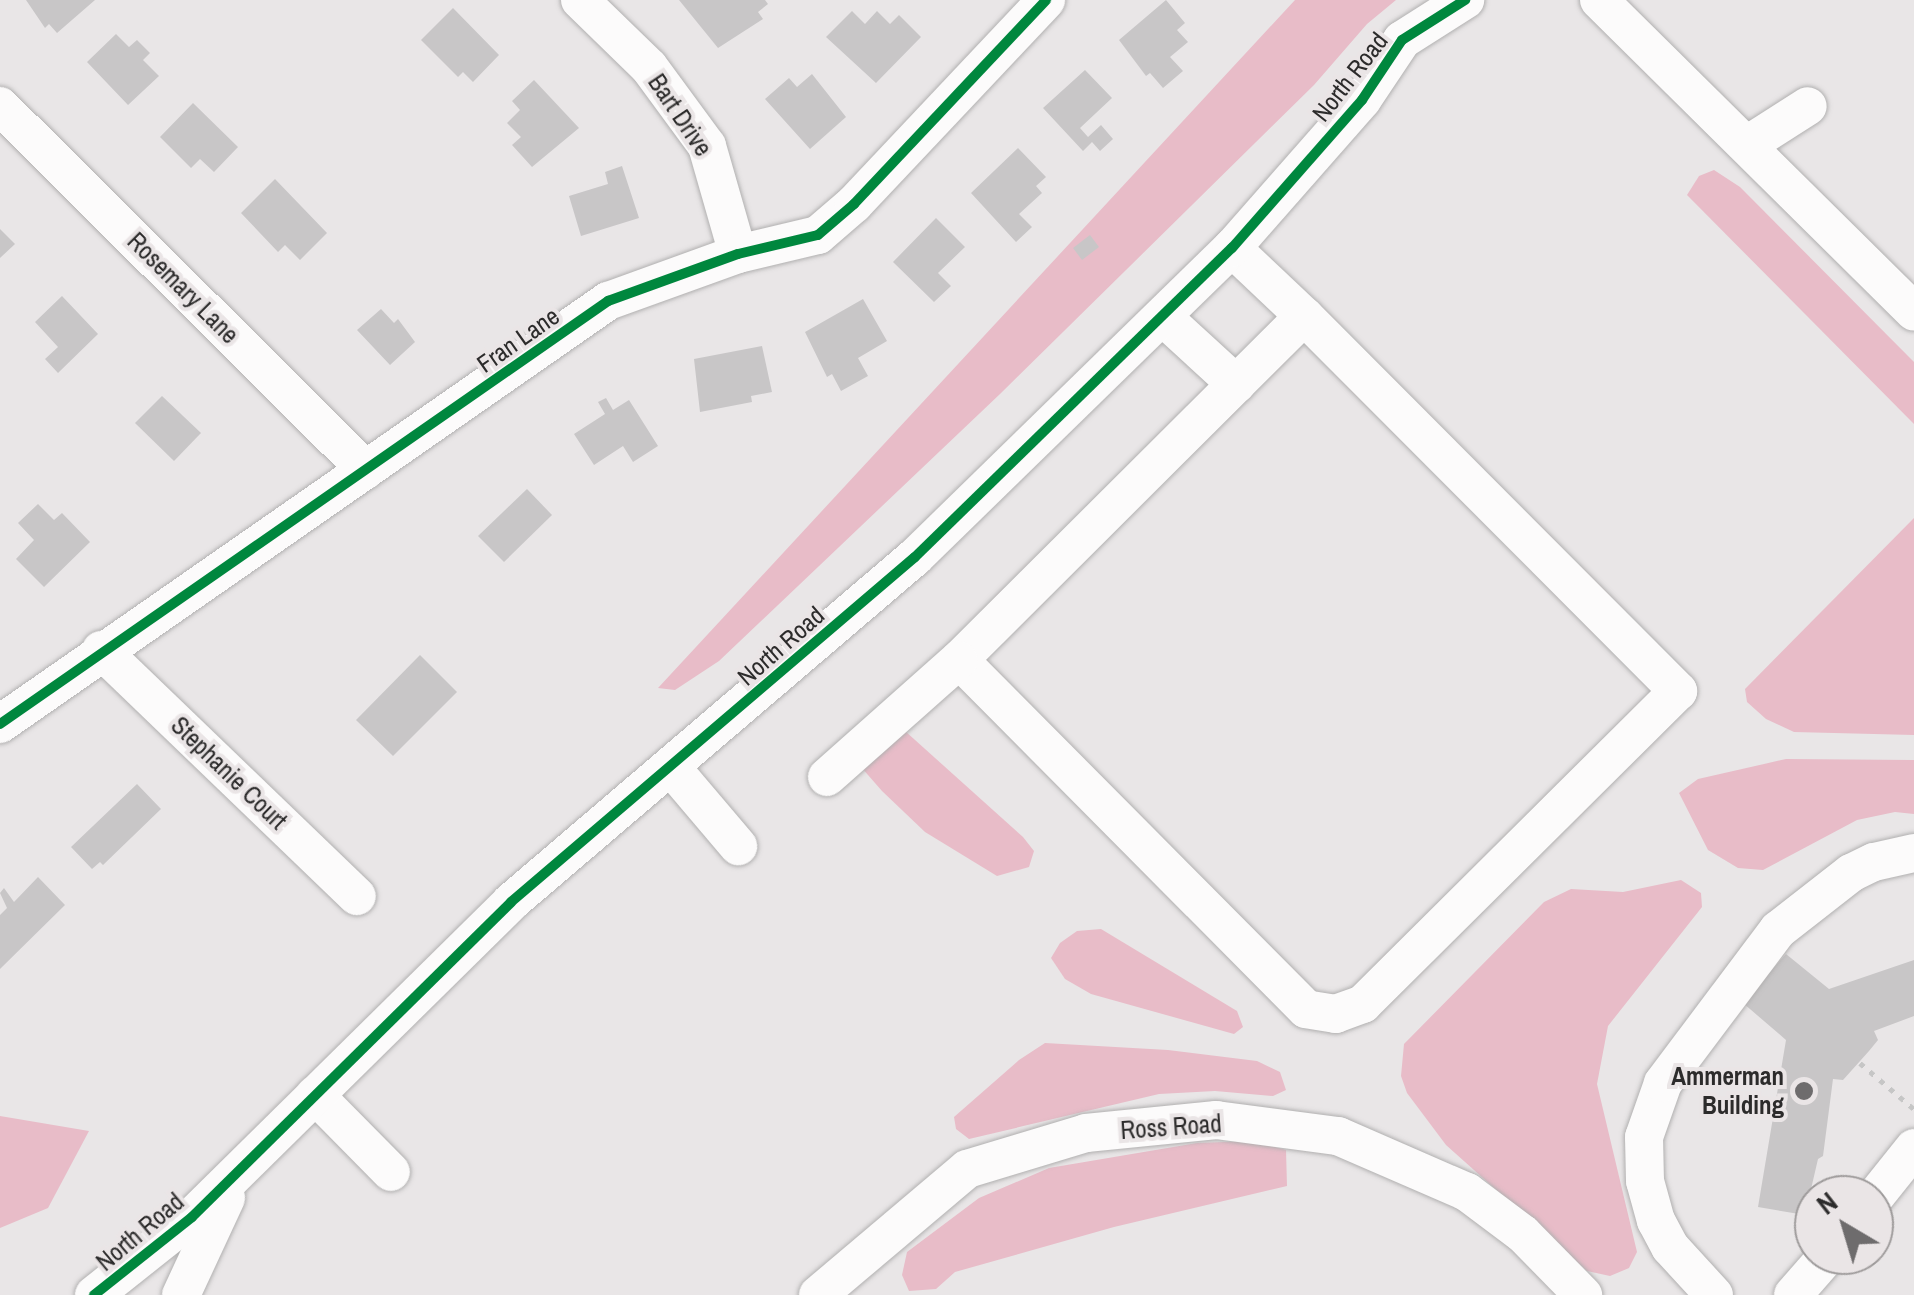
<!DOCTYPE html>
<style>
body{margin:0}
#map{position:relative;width:1914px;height:1295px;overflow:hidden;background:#e9e6e7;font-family:"Archivo Narrow",sans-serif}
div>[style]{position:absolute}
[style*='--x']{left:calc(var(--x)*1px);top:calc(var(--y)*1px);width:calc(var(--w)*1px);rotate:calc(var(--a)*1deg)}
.forest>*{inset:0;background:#e8bcc8}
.building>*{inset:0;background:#c8c6c7}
.path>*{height:5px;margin-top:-2.5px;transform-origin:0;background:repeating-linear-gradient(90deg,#c6c6c6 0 5px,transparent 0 13px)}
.roads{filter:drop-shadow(0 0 2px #b1b0b0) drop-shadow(0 0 2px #b1b0b0)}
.minor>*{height:38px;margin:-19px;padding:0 19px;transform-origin:19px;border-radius:19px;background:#fcfbfb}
.cycleway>*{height:10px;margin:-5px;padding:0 5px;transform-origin:5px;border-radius:5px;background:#00873e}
.dots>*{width:28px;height:28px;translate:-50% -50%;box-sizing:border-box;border:5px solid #eae5e6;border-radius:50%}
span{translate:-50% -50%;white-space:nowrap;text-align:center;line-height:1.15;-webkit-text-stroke:8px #eae5e6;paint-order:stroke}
.street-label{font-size:25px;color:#2c2b2b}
.poi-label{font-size:25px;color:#2c2b2b;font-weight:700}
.right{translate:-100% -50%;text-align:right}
.north{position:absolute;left:1794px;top:1175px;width:100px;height:100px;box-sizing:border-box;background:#eae5e6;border:2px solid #9e9b9b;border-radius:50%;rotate:322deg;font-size:28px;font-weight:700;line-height:40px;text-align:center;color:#2c2b2b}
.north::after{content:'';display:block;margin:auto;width:35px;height:45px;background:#6e6c6d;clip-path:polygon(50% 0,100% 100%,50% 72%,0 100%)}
</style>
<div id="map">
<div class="forest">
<i style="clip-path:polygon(1295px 0,1396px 0,1367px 24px,1314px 85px,1000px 394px,719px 661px,675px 690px,658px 688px)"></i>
<i style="clip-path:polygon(1714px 170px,1740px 187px,1914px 362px,1914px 424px,1687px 195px,1699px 176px)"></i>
<i style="clip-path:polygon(1914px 518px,1914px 735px,1794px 732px,1766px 719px,1747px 702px,1745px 689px)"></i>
<i style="clip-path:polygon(885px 713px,1023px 837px,1034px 851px,1029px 867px,997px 876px,925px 832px,882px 791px,861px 767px)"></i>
<i style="clip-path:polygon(1786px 759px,1914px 760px,1914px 814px,1895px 812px,1857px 820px,1763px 870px,1738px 868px,1708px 850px,1679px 793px,1698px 779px)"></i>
<i style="clip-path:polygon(1681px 880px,1701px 893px,1702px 907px,1608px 1026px,1597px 1084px,1637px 1252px,1629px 1268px,1610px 1276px,1587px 1271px,1446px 1145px,1407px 1093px,1401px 1076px,1404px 1044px,1544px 902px,1571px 889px,1623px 892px)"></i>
<i style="clip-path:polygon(1101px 929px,1237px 1011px,1243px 1027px,1234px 1034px,1091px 994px,1065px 979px,1051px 958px,1060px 943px,1077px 931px)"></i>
<i style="clip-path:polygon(1045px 1043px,1168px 1050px,1257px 1061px,1280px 1072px,1286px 1090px,1273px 1096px,1215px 1091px,1159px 1094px,969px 1139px,956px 1129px,954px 1117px,1019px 1060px)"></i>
<i style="clip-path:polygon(0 1116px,89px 1131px,48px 1208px,0 1228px)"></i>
<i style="clip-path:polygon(1253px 1141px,1286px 1150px,1287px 1186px,1114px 1227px,955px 1272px,936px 1289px,909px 1291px,902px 1275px,907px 1252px,979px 1198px,1049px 1168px,1197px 1143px)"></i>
</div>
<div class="building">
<i style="clip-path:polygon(26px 0,95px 0,57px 33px,49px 24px,45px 28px)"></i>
<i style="clip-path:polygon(679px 0,765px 0,768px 4px,758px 12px,763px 19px,718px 48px)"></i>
<i style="clip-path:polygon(1166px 0,1185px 23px,1177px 30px,1188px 42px,1170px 57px,1183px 71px,1163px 88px,1150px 73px,1146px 76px,1119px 40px)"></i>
<i style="clip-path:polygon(453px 8px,499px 55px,473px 82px,463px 72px,458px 77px,421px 40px)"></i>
<i style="clip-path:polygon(852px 11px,865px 24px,877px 11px,890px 24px,899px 15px,921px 37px,876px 83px,826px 37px)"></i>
<i style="clip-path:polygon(116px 34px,129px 47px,137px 40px,150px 53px,143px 60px,159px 76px,128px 105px,87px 62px)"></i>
<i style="clip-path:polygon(1085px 70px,1112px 98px,1080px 128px,1088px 137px,1101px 125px,1113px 139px,1100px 151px,1092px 142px,1083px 151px,1043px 108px)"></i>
<i style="clip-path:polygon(812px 74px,846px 117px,810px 149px,765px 99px,789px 78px,797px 87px)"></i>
<i style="clip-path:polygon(534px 80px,579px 128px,532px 167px,512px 145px,521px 137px,507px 123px,520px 110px,512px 101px)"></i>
<i style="clip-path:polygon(193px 103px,238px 147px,214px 172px,200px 159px,191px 168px,160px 137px)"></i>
<i style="clip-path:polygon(1018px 148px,1046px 177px,1036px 186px,1042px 193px,1019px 214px,1032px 227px,1016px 242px,971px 193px)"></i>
<i style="clip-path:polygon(622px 166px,639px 218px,581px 236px,569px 196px,608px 184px,605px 172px)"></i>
<i style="clip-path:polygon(275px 179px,327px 233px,300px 260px,285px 245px,278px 252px,241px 213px)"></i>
<i style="clip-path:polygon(936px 218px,965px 247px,938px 273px,951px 286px,934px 302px,893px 262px)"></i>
<i style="clip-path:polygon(0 229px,15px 244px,0 258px)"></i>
<i style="clip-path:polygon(1090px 235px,1099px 247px,1082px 260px,1073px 248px)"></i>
<i style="clip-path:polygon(62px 296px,98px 334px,58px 373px,45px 359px,58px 347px,35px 322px)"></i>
<i style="clip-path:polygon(863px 299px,887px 341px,858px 358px,868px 376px,841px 391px,832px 374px,827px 377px,805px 332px)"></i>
<i style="clip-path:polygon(381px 309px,394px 323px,398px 319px,415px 342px,390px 365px,357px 330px)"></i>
<i style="clip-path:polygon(762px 346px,772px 392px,751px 396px,752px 402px,700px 412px,694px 359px)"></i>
<i style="clip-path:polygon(162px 396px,201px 433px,174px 461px,135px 423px)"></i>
<i style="clip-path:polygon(606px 398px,613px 410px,629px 400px,658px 446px,633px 462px,623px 446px,594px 465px,574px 434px,605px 414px,598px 402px)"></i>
<i style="clip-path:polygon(527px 489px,552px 515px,504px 562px,478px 536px)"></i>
<i style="clip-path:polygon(38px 504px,54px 520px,62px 513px,90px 542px,44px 587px,16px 559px,34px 540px,18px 523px)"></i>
<i style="clip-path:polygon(420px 655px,457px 692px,393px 756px,356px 720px)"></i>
<i style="clip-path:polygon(137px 784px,161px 809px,103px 865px,100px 862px,92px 869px,71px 847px)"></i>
<i style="clip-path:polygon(38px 877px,65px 905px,0 969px,0 915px,7px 908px,0 893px,4px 888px,14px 902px)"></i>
<i style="clip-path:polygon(1786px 954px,1829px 989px,1914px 960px,1914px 1016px,1874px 1031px,1878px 1040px,1869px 1051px,1843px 1080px,1833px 1079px,1823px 1156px,1818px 1159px,1805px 1215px,1758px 1207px,1786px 1040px,1743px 1003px)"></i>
</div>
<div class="path">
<i style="--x:1860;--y:1063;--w:71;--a:40.4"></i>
</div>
<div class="roads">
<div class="minor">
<i style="--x:580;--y:0;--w:96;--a:44.2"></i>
<i style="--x:649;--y:67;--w:98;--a:53.7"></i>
<i style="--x:707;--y:146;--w:112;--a:74"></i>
<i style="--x:1599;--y:0;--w:443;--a:44.7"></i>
<i style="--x:0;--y:106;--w:516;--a:44.84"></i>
<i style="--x:1747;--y:145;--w:72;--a:-32.6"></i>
<i style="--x:1232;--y:248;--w:99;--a:43.4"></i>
<i style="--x:1304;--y:316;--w:530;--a:45.08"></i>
<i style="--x:1678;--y:691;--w:444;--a:135.2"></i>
<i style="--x:1363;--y:1004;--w:29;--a:160"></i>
<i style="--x:1336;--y:1014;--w:30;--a:-171"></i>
<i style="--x:1306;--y:1009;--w:492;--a:-134.8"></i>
<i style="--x:959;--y:660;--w:487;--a:-44.9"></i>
<i style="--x:1164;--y:318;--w:98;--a:42.5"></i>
<i style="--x:101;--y:650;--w:355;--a:43.9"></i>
<i style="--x:0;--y:724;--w:741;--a:-34.83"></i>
<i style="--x:608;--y:301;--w:138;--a:-19.9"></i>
<i style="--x:738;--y:254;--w:82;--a:-13.4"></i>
<i style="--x:818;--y:235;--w:48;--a:-40.7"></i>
<i style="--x:854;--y:204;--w:280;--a:-46.7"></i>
<i style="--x:671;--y:767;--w:104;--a:49.7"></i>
<i style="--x:827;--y:777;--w:176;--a:-41.6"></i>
<i style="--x:315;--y:1095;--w:108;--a:45.4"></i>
<i style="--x:1874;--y:1198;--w:64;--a:-51.3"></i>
<i style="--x:94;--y:1295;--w:125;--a:-38.5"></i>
<i style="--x:192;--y:1217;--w:448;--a:-44.6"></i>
<i style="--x:511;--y:902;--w:531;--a:-40.5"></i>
<i style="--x:915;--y:557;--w:443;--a:-44.3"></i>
<i style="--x:1232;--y:248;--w:197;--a:-48.7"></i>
<i style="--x:1362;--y:100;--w:72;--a:-56.3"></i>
<i style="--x:1402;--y:40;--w:75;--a:-32.4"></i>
<i style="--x:181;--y:1295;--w:107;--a:-65.1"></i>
<i style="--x:818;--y:1295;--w:195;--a:-40.2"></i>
<i style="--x:967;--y:1169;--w:124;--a:-16.8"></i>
<i style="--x:1086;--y:1133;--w:131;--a:-5.7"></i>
<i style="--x:1216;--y:1120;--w:123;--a:7.5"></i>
<i style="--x:1338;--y:1136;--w:141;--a:23.5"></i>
<i style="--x:1467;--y:1192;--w:70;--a:36.9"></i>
<i style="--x:1523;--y:1234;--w:86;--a:45.5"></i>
<i style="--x:1714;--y:1295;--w:65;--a:-132.5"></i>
<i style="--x:1670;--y:1247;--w:30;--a:-118"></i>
<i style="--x:1656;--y:1221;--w:41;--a:-105.4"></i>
<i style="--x:1645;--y:1181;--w:44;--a:-91.3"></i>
<i style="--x:1644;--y:1137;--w:57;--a:-70.6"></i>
<i style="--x:1663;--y:1083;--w:191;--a:-53.1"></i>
<i style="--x:1778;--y:930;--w:93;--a:-38"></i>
<i style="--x:1851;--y:873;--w:25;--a:-26"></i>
<i style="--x:1874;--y:862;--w:41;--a:-12.7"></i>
<i style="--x:1793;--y:1295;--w:53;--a:-48.8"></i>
</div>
</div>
<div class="cycleway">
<i style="--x:0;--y:724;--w:741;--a:-34.83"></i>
<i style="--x:608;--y:301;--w:138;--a:-19.9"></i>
<i style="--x:738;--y:254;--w:82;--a:-13.4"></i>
<i style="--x:818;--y:235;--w:48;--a:-40.7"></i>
<i style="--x:854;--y:204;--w:280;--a:-46.7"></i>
<i style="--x:94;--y:1295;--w:125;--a:-38.5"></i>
<i style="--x:192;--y:1217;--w:448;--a:-44.6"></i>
<i style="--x:511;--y:902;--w:531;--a:-40.5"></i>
<i style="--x:915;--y:557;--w:443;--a:-44.3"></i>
<i style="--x:1232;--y:248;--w:197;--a:-48.7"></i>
<i style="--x:1362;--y:100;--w:72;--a:-56.3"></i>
<i style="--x:1402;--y:40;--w:75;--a:-32.4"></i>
</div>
<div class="dots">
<i style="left:1804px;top:1091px;background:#6e6c6d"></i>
</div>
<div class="street-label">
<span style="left:1350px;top:77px;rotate:-52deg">North Road</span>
<span style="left:680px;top:115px;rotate:56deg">Bart Drive</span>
<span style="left:183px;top:288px;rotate:45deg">Rosemary Lane</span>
<span style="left:518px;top:340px;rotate:-35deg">Fran Lane</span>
<span style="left:781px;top:646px;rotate:-41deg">North Road</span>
<span style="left:229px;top:773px;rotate:44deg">Stephanie Court</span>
<span style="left:1171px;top:1127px;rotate:-4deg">Ross Road</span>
<span style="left:140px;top:1232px;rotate:-40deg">North Road</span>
</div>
<div class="poi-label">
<span class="right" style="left:1784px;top:1091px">Ammerman<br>Building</span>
</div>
<div class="north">N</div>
</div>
